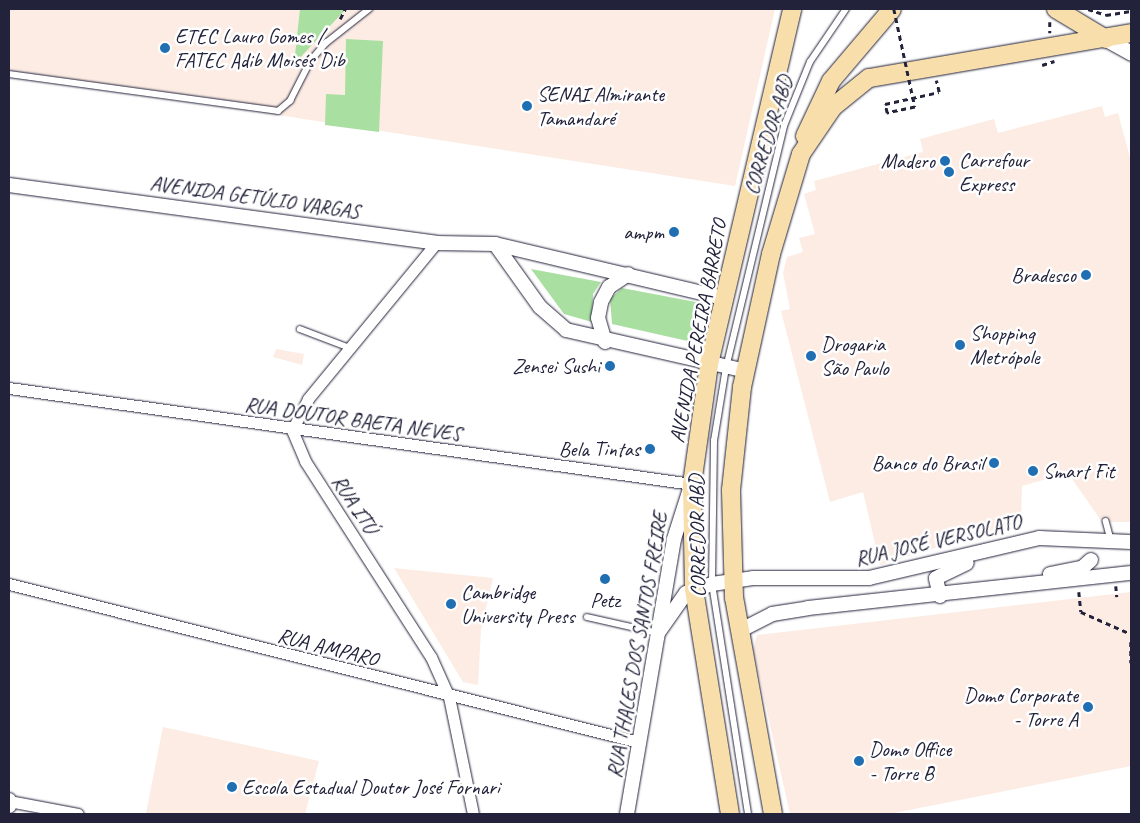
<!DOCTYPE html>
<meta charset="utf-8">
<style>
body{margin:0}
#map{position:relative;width:1140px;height:823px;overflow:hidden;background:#fff;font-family:Caveat,sans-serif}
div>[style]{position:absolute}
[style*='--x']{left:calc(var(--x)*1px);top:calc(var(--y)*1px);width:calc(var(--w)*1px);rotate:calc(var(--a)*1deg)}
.built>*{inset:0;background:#fcece4}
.green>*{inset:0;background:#a9dfa1}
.path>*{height:2.5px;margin-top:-1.25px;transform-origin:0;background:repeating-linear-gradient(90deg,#22223b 0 5px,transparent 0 9px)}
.roads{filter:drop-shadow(0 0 1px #22223b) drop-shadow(0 0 1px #22223b)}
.service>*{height:5.5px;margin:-2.75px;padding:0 2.75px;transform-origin:2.75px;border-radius:2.75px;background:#fff}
.minor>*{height:11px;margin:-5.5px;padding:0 5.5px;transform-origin:5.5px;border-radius:5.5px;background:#fff}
.tertiary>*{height:14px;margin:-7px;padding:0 7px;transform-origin:7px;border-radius:7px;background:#fff}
.secondary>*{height:15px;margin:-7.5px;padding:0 7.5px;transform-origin:7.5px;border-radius:7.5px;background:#fff}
.primary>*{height:18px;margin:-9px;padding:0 9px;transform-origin:9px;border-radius:9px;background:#f8deab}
.path-bridge>*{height:2.5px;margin-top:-1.25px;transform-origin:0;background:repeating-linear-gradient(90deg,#22223b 0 5px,transparent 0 9px)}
.dots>*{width:14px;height:14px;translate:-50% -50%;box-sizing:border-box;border:2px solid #fff;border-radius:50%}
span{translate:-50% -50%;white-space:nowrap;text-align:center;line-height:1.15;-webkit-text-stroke:5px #fff;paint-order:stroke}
.poi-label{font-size:21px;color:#22223b}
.left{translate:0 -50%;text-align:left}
.right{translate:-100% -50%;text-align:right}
.street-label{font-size:21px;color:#22223b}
.frame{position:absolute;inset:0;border:10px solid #22223b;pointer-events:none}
</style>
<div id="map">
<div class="built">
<i style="clip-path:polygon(9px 9px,775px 9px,735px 186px,9px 73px)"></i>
<i style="clip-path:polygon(1102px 106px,1105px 117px,1118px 113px,1131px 161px,1131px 522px,1102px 522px,1068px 473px,1022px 486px,1021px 521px,880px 565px,863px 492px,830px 502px,781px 311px,790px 309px,783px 273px,787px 257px,803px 252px,799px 238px,815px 234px,804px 194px,816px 190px,814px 181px,923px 152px,920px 139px,994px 119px,998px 133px)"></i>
<i style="clip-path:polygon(276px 349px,304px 354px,302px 365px,273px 357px)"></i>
<i style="clip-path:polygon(394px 568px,493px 578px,481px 630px,478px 685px,463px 682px)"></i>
<i style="clip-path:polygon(1131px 592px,1131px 766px,889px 814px,790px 814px,753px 649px,757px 635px)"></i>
<i style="clip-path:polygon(163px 727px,319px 761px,305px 814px,146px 813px)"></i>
</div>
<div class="green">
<i style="clip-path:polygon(300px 9px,346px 9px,294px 64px)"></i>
<i style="clip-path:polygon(346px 39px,383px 41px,379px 132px,325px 125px,326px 94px,345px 95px)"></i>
<i style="clip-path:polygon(531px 269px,601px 282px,593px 294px,592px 322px,564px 314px)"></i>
<i style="clip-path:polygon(622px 288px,701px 303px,692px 342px,612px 324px,610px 299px)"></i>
</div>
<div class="path">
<i style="--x:1088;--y:9;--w:19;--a:18"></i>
<i style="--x:1106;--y:15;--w:25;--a:-9"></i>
<i style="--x:340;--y:19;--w:11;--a:-63"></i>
<i style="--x:1050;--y:22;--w:11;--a:90"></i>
<i style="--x:1042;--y:65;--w:13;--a:-18"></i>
<i style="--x:915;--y:107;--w:29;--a:168"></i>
<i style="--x:887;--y:113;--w:9;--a:-103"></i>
<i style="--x:885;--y:104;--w:55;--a:-12.5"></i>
<i style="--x:939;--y:92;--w:12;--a:-104"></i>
<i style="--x:1116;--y:586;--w:11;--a:85"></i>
<i style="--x:1079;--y:592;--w:20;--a:84"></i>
<i style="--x:1081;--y:612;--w:55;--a:23.7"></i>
<i style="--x:1131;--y:642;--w:21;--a:90"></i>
</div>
<div class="roads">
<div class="service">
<i style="--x:9;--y:74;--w:272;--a:7.8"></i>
<i style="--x:278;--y:111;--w:16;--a:-40"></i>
<i style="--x:290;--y:101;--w:46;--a:-62.9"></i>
<i style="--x:311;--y:60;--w:23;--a:-49"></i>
<i style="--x:326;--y:43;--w:55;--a:-38.3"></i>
<i style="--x:300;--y:329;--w:53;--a:20.8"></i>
<i style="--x:1106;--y:521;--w:20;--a:75"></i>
<i style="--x:587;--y:617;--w:73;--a:12.7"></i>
<i style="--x:748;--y:814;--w:233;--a:-98.9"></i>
<i style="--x:712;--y:584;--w:143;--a:-89.2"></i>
<i style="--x:714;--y:441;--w:74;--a:-80.7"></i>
<i style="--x:726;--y:368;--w:249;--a:-76.5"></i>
<i style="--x:784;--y:126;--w:69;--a:-67.9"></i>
<i style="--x:810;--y:62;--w:64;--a:-55.8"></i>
</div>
<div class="minor">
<i style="--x:436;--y:243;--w:202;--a:129.4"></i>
<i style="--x:308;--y:399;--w:35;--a:117"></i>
<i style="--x:292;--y:430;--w:34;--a:67"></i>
<i style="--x:305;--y:461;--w:233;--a:57.3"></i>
<i style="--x:431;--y:657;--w:44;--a:65.8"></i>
<i style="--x:449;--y:697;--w:119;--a:78.4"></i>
<i style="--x:9;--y:388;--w:690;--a:8"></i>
<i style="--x:9;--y:584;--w:650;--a:14.08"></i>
<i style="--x:9;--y:801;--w:70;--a:10.7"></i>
</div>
<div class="tertiary">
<i style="--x:9;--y:185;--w:431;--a:7.7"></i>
<i style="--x:436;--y:243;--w:59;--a:1"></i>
<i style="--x:495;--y:244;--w:234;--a:13.3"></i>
<i style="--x:495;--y:244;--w:77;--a:54.5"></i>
<i style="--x:540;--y:307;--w:35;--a:41"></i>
<i style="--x:566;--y:330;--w:185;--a:12.8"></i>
<i style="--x:605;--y:342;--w:25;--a:-106"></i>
<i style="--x:598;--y:318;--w:16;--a:-79"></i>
<i style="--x:601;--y:302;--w:17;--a:-62"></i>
<i style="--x:609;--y:287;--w:23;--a:-34"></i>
<i style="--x:1050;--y:574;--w:33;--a:-11"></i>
<i style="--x:1082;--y:568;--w:12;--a:-42"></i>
<i style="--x:940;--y:596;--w:18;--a:-103"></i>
<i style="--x:936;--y:578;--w:34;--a:-26"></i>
<i style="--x:739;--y:631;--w:37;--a:-27"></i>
<i style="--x:772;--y:614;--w:36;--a:-9"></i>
<i style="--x:808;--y:608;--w:325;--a:-6.2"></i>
<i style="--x:658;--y:633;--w:49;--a:-55"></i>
<i style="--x:686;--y:593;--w:28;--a:-19"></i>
<i style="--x:712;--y:584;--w:41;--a:-8.3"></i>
<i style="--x:753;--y:578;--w:116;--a:0"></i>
<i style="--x:869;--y:578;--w:175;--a:-13.2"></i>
<i style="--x:1039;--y:538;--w:92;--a:2.5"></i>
<i style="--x:9;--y:800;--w:6;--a:90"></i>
<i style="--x:627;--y:814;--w:279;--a:-80.3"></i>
<i style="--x:674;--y:539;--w:52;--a:-72.3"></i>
</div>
<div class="secondary">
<i style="--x:1106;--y:39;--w:29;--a:29"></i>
</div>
<div class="primary">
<i style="--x:1056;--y:9;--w:58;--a:31"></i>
<i style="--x:805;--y:136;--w:61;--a:-64.7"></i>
<i style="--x:831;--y:81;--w:94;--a:-49.7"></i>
<i style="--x:730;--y:814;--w:228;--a:-99.1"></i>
<i style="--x:694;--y:589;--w:105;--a:-91.1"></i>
<i style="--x:692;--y:484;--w:121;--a:-81.9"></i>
<i style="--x:709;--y:364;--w:365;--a:-76.8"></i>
<i style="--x:773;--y:814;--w:219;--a:-100.2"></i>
<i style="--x:734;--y:598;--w:108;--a:-91.6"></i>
<i style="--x:731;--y:490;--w:104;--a:-83.9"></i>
<i style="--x:742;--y:387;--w:136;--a:-77.7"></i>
<i style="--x:771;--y:254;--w:104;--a:-73.3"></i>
<i style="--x:801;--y:154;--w:57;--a:-55.8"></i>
<i style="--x:833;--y:107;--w:46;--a:-38.9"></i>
<i style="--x:869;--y:78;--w:266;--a:-9.7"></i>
</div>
</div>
<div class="path-bridge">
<i style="--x:894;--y:9;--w:100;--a:77.9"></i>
</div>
<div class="dots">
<i style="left:165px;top:48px;background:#1f6fb2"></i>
<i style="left:527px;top:106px;background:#1f6fb2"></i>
<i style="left:945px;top:161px;background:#1f6fb2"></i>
<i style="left:949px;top:172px;background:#1f6fb2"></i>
<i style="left:674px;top:232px;background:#1f6fb2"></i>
<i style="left:1086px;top:275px;background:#1f6fb2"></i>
<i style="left:960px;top:345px;background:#1f6fb2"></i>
<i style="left:811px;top:356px;background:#1f6fb2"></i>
<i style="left:610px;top:366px;background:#1f6fb2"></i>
<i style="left:650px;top:449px;background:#1f6fb2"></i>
<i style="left:994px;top:463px;background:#1f6fb2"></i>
<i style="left:1033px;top:471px;background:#1f6fb2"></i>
<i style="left:605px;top:579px;background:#1f6fb2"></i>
<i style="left:451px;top:604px;background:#1f6fb2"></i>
<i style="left:1088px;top:707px;background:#1f6fb2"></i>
<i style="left:859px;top:761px;background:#1f6fb2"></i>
<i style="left:232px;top:787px;background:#1f6fb2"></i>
</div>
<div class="poi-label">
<span class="left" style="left:175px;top:48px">ETEC Lauro Gomes /<br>FATEC Adib Moisés Dib</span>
<span class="left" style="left:537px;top:106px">SENAI Almirante<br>Tamandaré</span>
<span class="left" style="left:959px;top:172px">Carrefour<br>Express</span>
<span class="right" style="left:935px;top:161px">Madero</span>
<span class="right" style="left:664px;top:232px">ampm</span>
<span class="right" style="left:1076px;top:275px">Bradesco</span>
<span class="left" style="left:970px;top:345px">Shopping<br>Metrópole</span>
<span class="left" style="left:821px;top:356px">Drogaria<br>São Paulo</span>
<span class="right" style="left:600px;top:366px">Zensei Sushi</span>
<span class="right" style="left:640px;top:449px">Bela Tintas</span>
<span class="right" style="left:984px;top:463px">Banco do Brasil</span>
<span class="left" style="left:1043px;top:471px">Smart Fit</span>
<span class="left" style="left:461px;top:604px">Cambridge<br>University Press</span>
<span style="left:605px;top:600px">Petz</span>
<span class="right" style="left:1078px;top:707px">Domo Corporate<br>- Torre A</span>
<span class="left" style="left:869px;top:761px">Domo Office<br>- Torre B</span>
<span class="left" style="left:242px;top:787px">Escola Estadual Doutor José Fornari</span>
</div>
<div class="street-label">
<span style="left:768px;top:135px;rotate:-73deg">CORREDOR ABD</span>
<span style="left:255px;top:197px;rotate:8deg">AVENIDA GETÚLIO VARGAS</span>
<span style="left:698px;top:331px;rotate:-79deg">AVENIDA PEREIRA BARRETO</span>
<span style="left:353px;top:419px;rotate:8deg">RUA DOUTOR BAETA NEVES</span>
<span style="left:355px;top:504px;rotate:57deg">RUA ITÚ</span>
<span style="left:697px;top:536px;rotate:-91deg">CORREDOR ABD</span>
<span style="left:938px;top:540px;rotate:-13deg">RUA JOSÉ VERSOLATO</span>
<span style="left:637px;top:645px;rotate:-80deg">RUA THALES DOS SANTOS FREIRE</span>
<span style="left:328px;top:647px;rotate:14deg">RUA AMPARO</span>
</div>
<div class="frame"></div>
</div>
